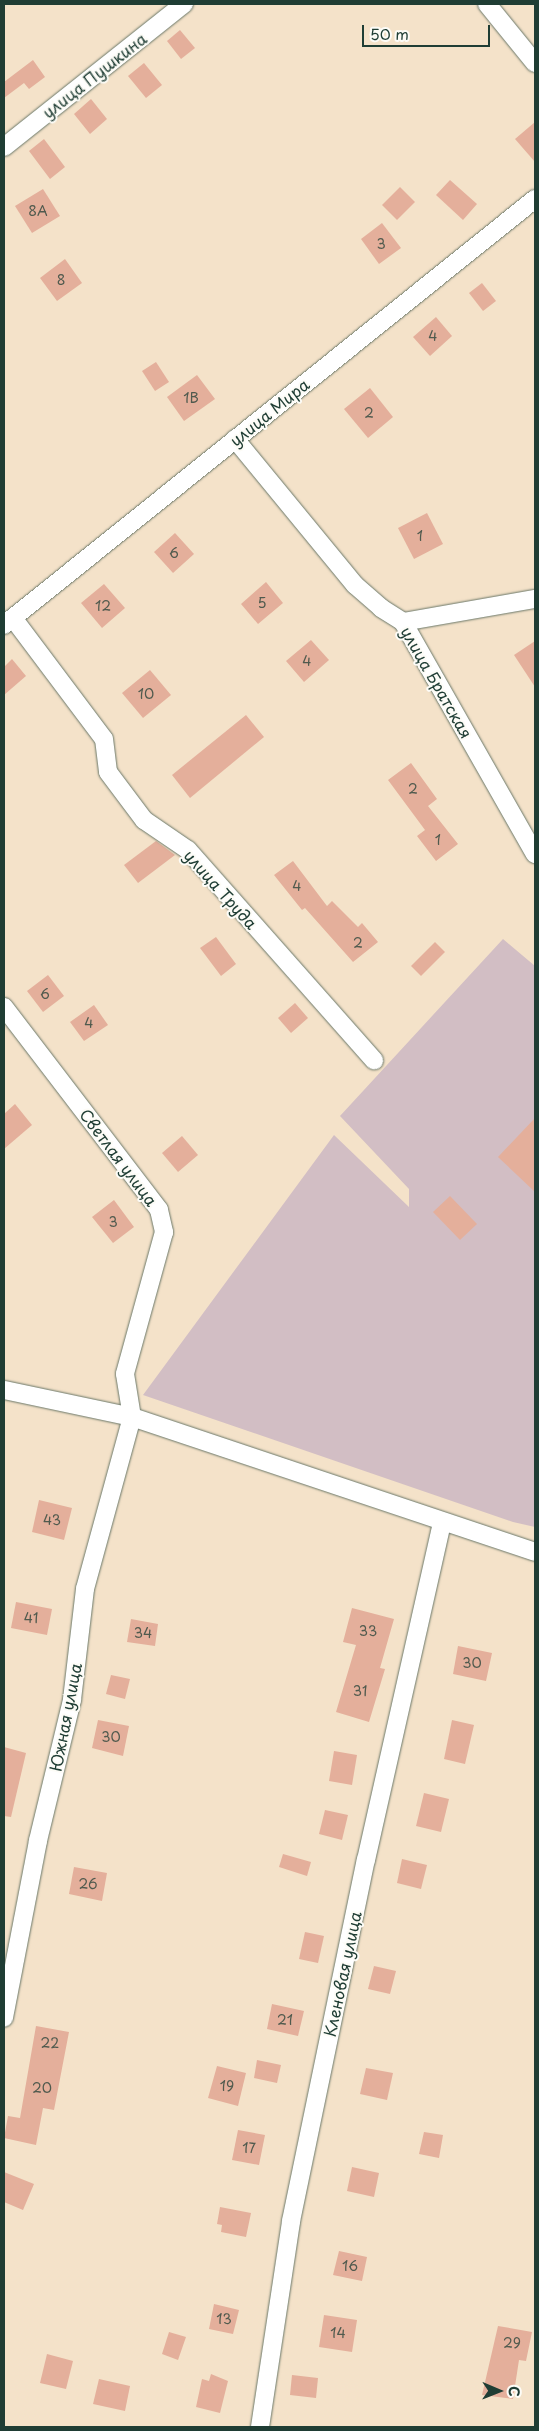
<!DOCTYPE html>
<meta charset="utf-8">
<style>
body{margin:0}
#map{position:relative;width:539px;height:2431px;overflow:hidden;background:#f4e2c9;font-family:"Playpen Sans",sans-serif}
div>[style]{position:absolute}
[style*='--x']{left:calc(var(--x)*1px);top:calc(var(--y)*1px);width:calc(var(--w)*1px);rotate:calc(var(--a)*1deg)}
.industrial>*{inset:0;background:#d2bec4}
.building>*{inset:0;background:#e4af9b}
.roads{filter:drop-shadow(0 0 1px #6a7768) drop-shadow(0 0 1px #6a7768)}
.minor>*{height:18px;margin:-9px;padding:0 9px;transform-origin:9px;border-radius:9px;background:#fff}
span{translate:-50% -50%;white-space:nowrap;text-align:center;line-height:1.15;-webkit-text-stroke:4px #fdfcf7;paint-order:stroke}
.number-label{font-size:14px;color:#505a4e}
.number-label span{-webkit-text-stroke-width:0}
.street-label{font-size:16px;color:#1f3d34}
.frame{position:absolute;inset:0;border:5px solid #1f3d34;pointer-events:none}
.north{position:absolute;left:474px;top:2366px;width:50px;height:50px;-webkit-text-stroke:4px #fdfcf7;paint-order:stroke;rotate:91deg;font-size:14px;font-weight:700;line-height:20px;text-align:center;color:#1f3d34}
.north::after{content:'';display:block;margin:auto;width:18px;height:22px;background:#1f3d34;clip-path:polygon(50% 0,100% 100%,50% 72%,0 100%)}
.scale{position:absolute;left:362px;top:25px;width:128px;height:22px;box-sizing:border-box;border:2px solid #1f3d34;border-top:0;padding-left:6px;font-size:15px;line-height:18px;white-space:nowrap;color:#1f3d34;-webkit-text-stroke:4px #fdfcf7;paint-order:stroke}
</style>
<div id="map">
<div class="industrial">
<i style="clip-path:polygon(503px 939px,535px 966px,535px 1527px,513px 1522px,143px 1395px,334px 1135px,409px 1207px,409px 1189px,340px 1116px)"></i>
</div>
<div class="building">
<i style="clip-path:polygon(180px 30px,195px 48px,181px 59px,167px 41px)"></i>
<i style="clip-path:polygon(33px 60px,45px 77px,29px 89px,24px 83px,4px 98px,4px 82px)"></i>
<i style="clip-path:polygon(144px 63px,162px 85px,146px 98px,128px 76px)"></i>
<i style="clip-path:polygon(91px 99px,107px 119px,90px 134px,74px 114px)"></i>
<i style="clip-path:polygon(535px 122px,535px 162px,515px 139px)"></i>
<i style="clip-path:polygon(44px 139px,65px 167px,50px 179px,29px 151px)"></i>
<i style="clip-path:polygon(450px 180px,477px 204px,463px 220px,436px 195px)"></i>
<i style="clip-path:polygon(400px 187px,415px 202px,397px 220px,382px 205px)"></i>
<i style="clip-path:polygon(43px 189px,60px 216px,32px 233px,15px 206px)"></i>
<i style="clip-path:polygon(382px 223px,401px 248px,379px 264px,361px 239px)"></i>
<i style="clip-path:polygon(65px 259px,82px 283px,57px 301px,40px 278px)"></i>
<i style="clip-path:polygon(482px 283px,496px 301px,483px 311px,469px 293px)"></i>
<i style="clip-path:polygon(436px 317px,452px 336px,430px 356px,413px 337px)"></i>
<i style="clip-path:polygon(156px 362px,169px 382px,155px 391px,142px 371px)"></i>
<i style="clip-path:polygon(197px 375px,215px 399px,184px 421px,167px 397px)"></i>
<i style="clip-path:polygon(370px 388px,393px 417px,368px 438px,344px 409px)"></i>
<i style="clip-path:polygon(427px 513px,443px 544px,414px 559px,398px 528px)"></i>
<i style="clip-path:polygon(175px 533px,194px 554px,173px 573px,154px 552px)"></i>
<i style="clip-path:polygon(266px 582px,283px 603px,258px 624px,241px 604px)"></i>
<i style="clip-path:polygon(104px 584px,125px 608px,102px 628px,81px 603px)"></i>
<i style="clip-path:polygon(311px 640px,329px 660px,304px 682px,286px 661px)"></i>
<i style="clip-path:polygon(535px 641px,535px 687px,514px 655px)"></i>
<i style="clip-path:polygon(12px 659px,26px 676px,4px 695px,4px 667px)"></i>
<i style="clip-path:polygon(150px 670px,171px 695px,143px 718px,122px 693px)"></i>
<i style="clip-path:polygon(246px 715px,264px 737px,190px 798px,172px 775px)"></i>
<i style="clip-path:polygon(411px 763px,437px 799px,428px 806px,458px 844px,436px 861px,417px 836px,425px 830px,388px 780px)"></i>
<i style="clip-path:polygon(156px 841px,175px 855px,138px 883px,124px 865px)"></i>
<i style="clip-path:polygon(293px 861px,327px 906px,332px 901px,358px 927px,362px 923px,378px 942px,353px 962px,305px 908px,302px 910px,274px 875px)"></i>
<i style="clip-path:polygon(216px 937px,236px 964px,221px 976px,200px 948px)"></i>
<i style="clip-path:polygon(435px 942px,445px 952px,421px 976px,411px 966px)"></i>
<i style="clip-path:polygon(48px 975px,64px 996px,43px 1012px,27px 991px)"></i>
<i style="clip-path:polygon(295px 1003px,308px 1018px,291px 1033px,278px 1018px)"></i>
<i style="clip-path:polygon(94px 1005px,108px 1025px,84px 1041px,70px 1022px)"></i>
<i style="clip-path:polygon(15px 1104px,32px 1125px,4px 1149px,4px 1114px)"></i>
<i style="clip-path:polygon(535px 1118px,535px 1192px,498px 1157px)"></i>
<i style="clip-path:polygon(182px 1136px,198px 1155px,178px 1172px,162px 1153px)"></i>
<i style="clip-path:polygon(450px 1196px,477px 1224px,460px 1240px,433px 1212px)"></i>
<i style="clip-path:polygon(114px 1200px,134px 1227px,113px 1243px,92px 1217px)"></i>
<i style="clip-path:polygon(39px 1500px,72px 1508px,64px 1540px,32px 1532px)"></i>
<i style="clip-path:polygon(16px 1602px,52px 1609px,47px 1635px,11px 1628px)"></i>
<i style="clip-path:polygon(352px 1608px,394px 1619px,380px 1668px,385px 1669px,369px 1722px,336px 1712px,356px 1645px,343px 1642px)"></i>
<i style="clip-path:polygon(131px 1619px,158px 1624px,155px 1646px,127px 1642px)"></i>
<i style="clip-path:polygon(458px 1646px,492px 1653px,486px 1681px,453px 1674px)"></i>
<i style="clip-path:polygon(111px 1675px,130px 1679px,125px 1699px,106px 1694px)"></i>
<i style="clip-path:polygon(98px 1720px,129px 1726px,123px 1756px,92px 1748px)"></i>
<i style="clip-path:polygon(452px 1720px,474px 1725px,465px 1764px,444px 1759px)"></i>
<i style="clip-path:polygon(4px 1747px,26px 1753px,11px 1817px,4px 1816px)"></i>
<i style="clip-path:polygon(334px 1751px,357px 1755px,352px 1785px,329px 1781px)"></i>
<i style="clip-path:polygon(424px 1793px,449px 1799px,441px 1832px,416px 1826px)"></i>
<i style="clip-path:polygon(325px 1810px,348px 1815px,342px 1840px,319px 1834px)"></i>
<i style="clip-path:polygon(283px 1854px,311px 1862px,307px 1876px,279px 1867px)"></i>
<i style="clip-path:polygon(402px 1859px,427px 1865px,421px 1889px,397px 1883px)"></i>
<i style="clip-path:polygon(74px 1867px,107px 1873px,102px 1901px,69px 1894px)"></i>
<i style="clip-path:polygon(305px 1932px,324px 1936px,318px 1963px,299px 1959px)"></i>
<i style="clip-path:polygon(374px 1966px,396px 1971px,390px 1994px,368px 1989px)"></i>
<i style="clip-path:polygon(272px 2004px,304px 2011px,298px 2036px,267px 2029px)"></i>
<i style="clip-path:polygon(36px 2026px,69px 2032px,54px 2110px,43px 2108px,36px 2145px,4px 2138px,8px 2116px,20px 2118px)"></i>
<i style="clip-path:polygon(257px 2060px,281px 2065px,277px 2083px,254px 2078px)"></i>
<i style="clip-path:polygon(217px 2066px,246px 2073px,238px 2106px,208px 2098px)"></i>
<i style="clip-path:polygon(366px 2068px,393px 2073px,387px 2100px,360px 2094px)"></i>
<i style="clip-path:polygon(238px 2130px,265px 2135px,259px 2165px,232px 2160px)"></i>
<i style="clip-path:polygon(424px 2132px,443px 2135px,439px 2158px,419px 2154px)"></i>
<i style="clip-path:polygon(352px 2167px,379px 2173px,374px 2197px,347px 2191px)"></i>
<i style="clip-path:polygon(4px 2172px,34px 2184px,23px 2210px,4px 2202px)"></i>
<i style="clip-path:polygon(220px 2207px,251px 2213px,246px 2237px,221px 2232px,222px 2225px,217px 2224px)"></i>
<i style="clip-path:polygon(339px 2251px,367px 2257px,362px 2281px,333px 2275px)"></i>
<i style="clip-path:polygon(214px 2304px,239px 2310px,233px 2334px,209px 2329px)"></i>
<i style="clip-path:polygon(324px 2315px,357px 2320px,352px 2352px,319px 2347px)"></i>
<i style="clip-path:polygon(498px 2326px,532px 2332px,526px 2361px,519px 2360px,513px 2399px,482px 2395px)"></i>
<i style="clip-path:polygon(169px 2332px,186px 2337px,178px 2360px,162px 2354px)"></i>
<i style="clip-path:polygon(47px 2354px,73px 2361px,66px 2389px,40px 2383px)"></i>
<i style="clip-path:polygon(211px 2374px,228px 2381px,220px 2413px,196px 2407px,202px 2379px,209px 2381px)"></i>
<i style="clip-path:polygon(292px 2375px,318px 2378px,316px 2398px,290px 2395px)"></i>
<i style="clip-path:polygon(99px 2379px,130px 2386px,125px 2411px,93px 2404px)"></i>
</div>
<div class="roads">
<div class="minor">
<i style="--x:487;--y:4;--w:76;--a:50.9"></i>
<i style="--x:4;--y:147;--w:230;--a:-38.5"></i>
<i style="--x:235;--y:439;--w:189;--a:50.6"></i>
<i style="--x:355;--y:585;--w:35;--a:41"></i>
<i style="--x:381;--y:608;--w:26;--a:32"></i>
<i style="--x:403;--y:622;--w:267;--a:60.4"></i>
<i style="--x:13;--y:618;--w:151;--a:53.1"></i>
<i style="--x:104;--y:739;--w:33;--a:83"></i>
<i style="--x:108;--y:772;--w:60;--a:53.1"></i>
<i style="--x:144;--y:820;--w:53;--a:34.3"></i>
<i style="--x:188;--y:850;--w:281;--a:48.5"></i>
<i style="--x:403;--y:622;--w:134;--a:-9.9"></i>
<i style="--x:4;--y:625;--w:681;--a:-38.74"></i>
<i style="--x:4;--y:1007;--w:255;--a:52.6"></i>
<i style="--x:159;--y:1210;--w:23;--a:77"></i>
<i style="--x:164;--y:1232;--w:147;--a:105.4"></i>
<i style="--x:125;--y:1374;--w:44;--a:80.8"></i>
<i style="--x:132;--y:1417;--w:178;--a:105.3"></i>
<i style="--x:85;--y:1589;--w:112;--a:96.7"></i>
<i style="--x:72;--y:1700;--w:145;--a:103.6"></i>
<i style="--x:38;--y:1841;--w:180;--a:100.9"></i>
<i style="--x:4;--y:1390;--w:131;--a:11.9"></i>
<i style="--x:132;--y:1417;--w:425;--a:18.5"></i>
<i style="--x:260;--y:2427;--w:208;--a:-81.4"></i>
<i style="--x:291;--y:2221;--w:369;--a:-78.3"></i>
<i style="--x:366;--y:1860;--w:345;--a:-77.3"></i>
</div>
</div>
<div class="number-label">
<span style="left:38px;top:211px">8А</span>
<span style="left:381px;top:244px">3</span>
<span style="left:61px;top:280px">8</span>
<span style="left:433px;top:336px">4</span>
<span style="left:191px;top:398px">1В</span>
<span style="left:369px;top:413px">2</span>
<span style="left:420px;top:536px">1</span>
<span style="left:174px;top:553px">6</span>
<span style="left:262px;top:603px">5</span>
<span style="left:103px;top:606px">12</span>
<span style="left:307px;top:661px">4</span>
<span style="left:146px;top:694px">10</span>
<span style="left:413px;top:789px">2</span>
<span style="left:438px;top:840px">1</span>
<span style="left:297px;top:886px">4</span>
<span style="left:358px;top:943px">2</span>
<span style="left:45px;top:994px">6</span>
<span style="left:89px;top:1023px">4</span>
<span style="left:113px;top:1222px">3</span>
<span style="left:52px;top:1520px">43</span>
<span style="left:31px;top:1618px">41</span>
<span style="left:368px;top:1631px">33</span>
<span style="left:143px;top:1633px">34</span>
<span style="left:472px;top:1663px">30</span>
<span style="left:360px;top:1691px">31</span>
<span style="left:111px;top:1737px">30</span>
<span style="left:88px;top:1884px">26</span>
<span style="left:285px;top:2020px">21</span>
<span style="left:50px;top:2043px">22</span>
<span style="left:227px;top:2086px">19</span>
<span style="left:42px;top:2088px">20</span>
<span style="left:249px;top:2148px">17</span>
<span style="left:350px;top:2266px">16</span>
<span style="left:224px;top:2319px">13</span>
<span style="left:338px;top:2333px">14</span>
<span style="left:512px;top:2343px">29</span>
</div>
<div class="street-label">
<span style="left:94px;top:75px;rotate:-38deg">улица Пушкина</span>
<span style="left:269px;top:412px;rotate:-39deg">улица Мира</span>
<span style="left:437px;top:682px;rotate:60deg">улица Братская</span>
<span style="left:221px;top:889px;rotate:48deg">улица Труда</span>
<span style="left:119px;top:1157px;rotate:53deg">Светлая улица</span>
<span style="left:65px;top:1717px;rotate:-79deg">Южная улица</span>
<span style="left:342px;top:1974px;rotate:-78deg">Кленовая улица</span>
</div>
<div class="frame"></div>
<div class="north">С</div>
<div class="scale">50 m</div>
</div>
